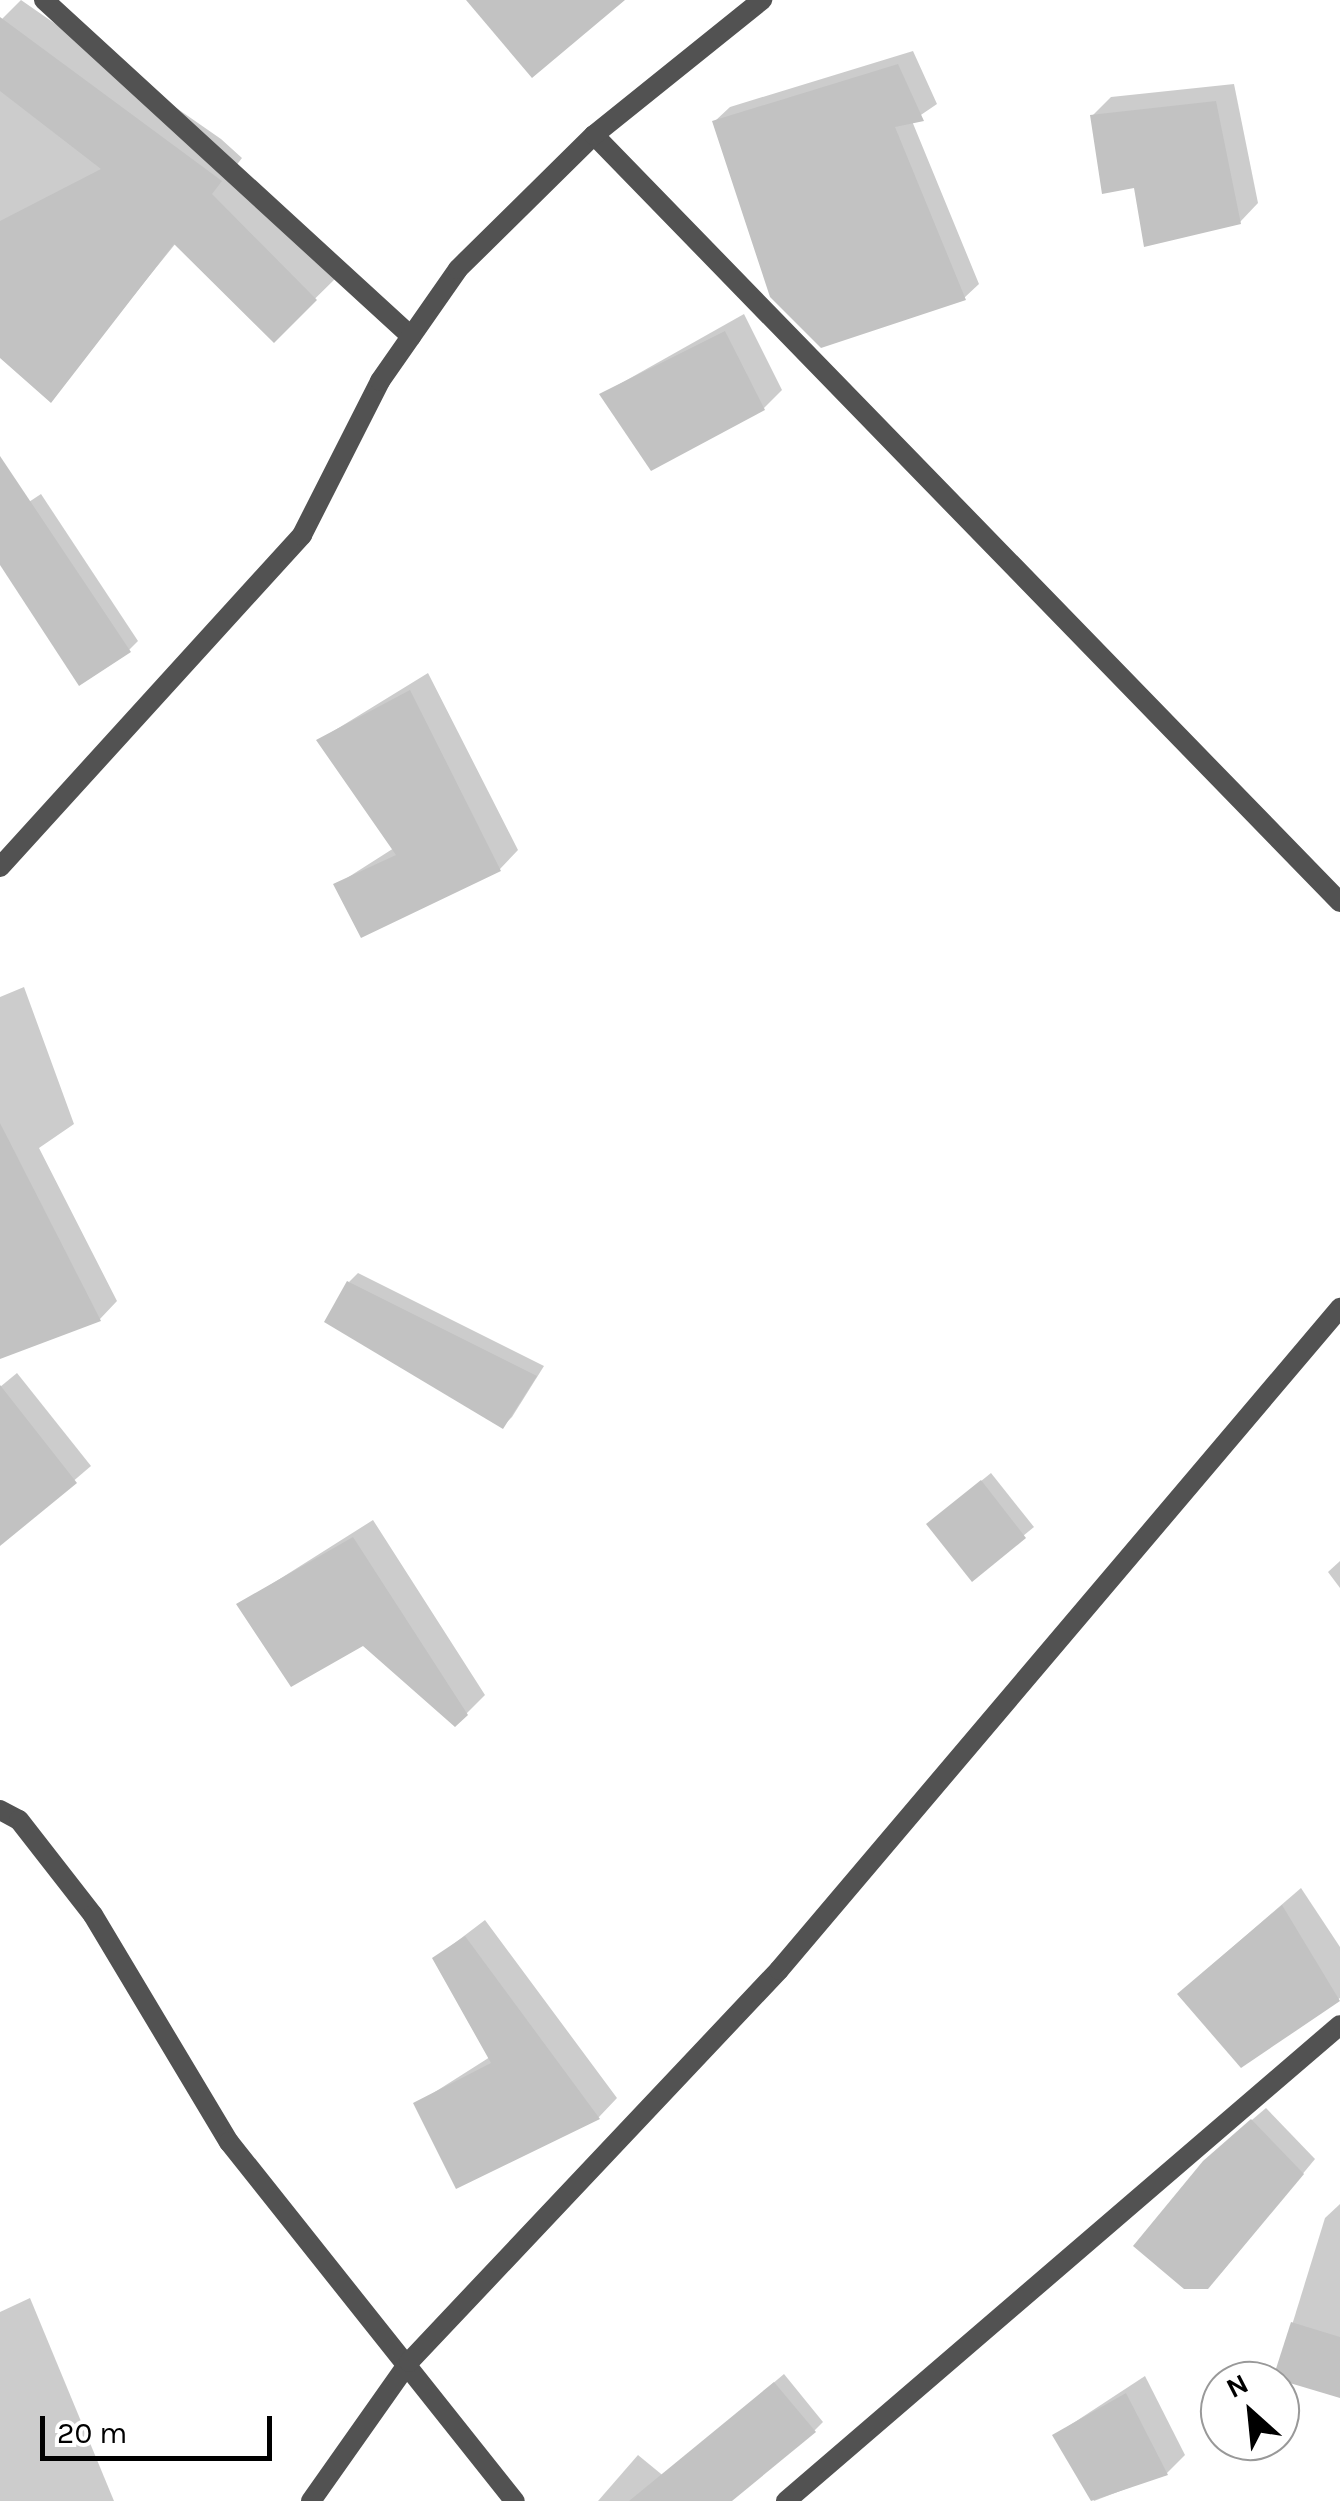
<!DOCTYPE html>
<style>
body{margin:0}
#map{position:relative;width:1340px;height:2501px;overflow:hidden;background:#fff;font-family:Karla,sans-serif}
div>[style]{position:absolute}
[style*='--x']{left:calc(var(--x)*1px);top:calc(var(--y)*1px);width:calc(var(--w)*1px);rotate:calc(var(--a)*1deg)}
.shadow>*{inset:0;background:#0003}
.building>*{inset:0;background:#c2c2c2}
.street>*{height:20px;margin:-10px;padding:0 10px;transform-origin:10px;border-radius:10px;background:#525252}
span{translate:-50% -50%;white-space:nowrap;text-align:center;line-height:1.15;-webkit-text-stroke:8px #fff;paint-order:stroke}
.north{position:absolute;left:1200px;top:2361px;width:100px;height:100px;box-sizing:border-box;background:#fff;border:2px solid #999;border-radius:50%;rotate:333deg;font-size:28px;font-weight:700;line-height:40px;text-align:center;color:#000}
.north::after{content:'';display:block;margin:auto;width:35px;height:45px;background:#000;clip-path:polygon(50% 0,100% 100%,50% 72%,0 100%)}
.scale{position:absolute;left:40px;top:2416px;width:232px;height:45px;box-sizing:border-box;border:5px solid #000;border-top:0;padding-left:12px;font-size:30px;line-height:35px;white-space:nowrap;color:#000;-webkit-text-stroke:8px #fff;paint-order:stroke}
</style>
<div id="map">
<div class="shadow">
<i style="clip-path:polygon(21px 0,221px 139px,242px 158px,232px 171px,337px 277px,274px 339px,176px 243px,50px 399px,0 354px,0 21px)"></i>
<i style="clip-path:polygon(913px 51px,937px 104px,912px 121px,979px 284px,964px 298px,715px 121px,730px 107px)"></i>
<i style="clip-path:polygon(1234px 84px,1258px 203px,1240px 222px,1136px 185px,1092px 116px,1111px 97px)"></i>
<i style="clip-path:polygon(744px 314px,782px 390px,764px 408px,602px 394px)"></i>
<i style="clip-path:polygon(41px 494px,138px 641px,129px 650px,0 560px,0 521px)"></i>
<i style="clip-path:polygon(428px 673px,518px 850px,500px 869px,336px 885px,394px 848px,319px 740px)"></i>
<i style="clip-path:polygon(24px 987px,74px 1124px,39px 1148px,117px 1301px,100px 1319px,0 1356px,0 997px)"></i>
<i style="clip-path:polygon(358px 1273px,544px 1366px,512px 1417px,503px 1426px,349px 1282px)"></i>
<i style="clip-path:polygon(17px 1373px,91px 1466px,23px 1524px,0 1510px,0 1387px)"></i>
<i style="clip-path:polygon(991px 1473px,1034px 1527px,972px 1578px,939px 1515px)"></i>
<i style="clip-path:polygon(373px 1520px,485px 1695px,466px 1714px,363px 1643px,240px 1604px)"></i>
<i style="clip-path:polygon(1340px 1561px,1340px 1588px,1328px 1572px)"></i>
<i style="clip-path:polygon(1301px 1888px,1340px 1947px,1340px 1998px,1242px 2065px,1199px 1976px)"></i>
<i style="clip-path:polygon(485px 1920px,617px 2098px,599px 2117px,458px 2186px,416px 2104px,490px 2057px,435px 1958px)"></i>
<i style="clip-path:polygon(1266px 2108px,1315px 2159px,1221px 2273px,1219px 2148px)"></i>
<i style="clip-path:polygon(1340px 2204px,1340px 2396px,1276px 2377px,1325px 2218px)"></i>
<i style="clip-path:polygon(30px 2298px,114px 2501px,0 2501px,0 2312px)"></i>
<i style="clip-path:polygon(784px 2374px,823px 2422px,814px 2431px,740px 2411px)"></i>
<i style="clip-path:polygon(1145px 2376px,1185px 2455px,1167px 2473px,1094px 2501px,1055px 2435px)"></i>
<i style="clip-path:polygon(638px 2455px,694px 2501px,598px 2501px)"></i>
</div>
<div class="building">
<i style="clip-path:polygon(466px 0,625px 0,532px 78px)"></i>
<i style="clip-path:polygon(0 17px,222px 181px,212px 194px,317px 300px,274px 343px,174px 244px,51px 403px,0 358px,0 221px,101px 169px,0 91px)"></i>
<i style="clip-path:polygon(898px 64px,924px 121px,895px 127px,966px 300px,821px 348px,770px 297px,712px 121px)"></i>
<i style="clip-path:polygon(1216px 101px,1241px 224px,1144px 247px,1134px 188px,1102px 194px,1090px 115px)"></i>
<i style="clip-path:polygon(725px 331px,765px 410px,651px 471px,599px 394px)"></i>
<i style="clip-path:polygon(0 456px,131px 652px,79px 686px,0 565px)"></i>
<i style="clip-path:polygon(410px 690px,501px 871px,361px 938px,333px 884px,396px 855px,316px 740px)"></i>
<i style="clip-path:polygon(0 1123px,101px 1321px,0 1359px)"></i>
<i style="clip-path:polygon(347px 1281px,537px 1376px,503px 1429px,324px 1322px)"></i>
<i style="clip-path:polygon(0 1385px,77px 1483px,0 1546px)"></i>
<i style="clip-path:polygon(981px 1480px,1026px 1538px,972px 1582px,926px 1524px)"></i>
<i style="clip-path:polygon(353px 1537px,468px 1715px,455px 1727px,363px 1646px,291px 1687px,236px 1604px)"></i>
<i style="clip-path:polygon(1282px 1905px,1340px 2001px,1241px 2068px,1177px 1994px)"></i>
<i style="clip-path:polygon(465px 1936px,600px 2119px,456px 2189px,413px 2103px,491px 2063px,432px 1958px)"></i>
<i style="clip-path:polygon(1251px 2119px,1304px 2174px,1208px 2289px,1184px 2289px,1133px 2246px,1203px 2161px)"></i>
<i style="clip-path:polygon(1291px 2322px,1340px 2337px,1340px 2398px,1273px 2378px)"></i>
<i style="clip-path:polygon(774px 2382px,816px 2432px,732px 2501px,629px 2501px)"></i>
<i style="clip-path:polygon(1126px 2393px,1168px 2475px,1091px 2501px,1052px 2435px)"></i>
</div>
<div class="street">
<i style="--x:44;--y:0;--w:498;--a:42.5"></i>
<i style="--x:594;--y:135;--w:1070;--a:45.8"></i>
<i style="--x:0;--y:867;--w:449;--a:-47.7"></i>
<i style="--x:302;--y:535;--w:173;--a:-63.1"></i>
<i style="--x:380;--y:381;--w:136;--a:-55.1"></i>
<i style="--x:458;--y:269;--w:191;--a:-44.6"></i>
<i style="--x:594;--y:135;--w:216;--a:-38.8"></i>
<i style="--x:0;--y:1810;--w:21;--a:28"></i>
<i style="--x:19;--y:1820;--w:120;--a:52.1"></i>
<i style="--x:93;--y:1915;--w:265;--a:59.1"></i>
<i style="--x:229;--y:2142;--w:459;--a:51.5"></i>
<i style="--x:311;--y:2501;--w:170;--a:-54.8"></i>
<i style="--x:409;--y:2362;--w:539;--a:-46.65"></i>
<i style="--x:779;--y:1970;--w:868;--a:-49.72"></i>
<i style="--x:786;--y:2501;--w:730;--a:-40.67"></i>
</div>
<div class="north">N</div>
<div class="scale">20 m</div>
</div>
